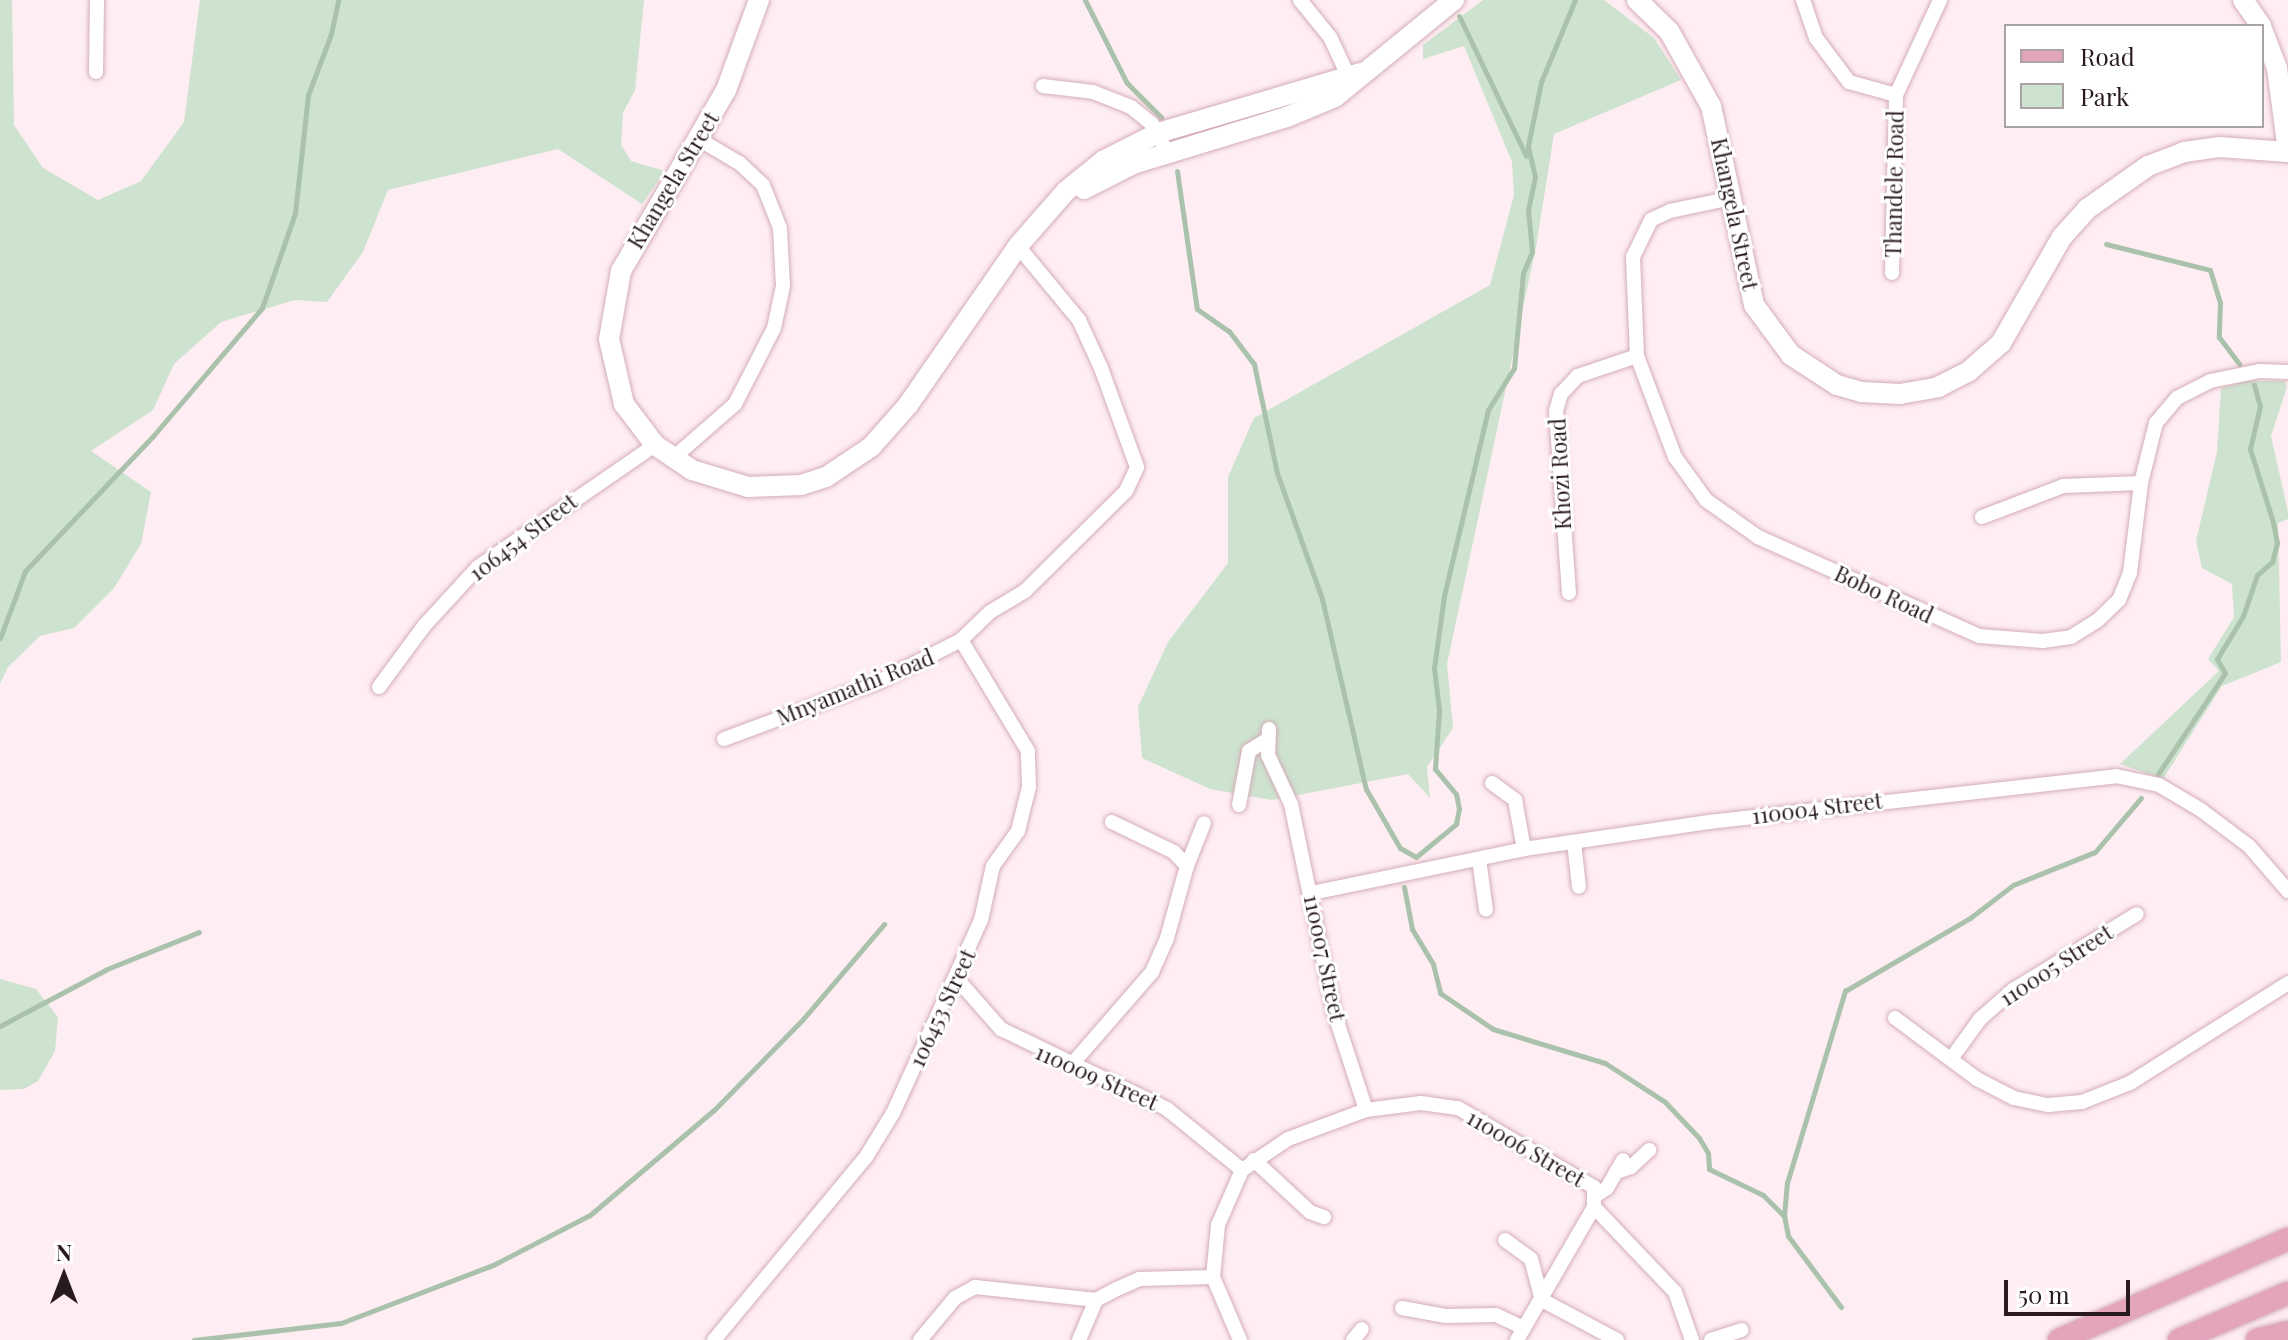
<!DOCTYPE html>
<style>
body{margin:0}
#map{position:relative;width:2288px;height:1340px;overflow:hidden;background:#feedf2;font-family:"Playfair Display",serif}
div>[style]{position:absolute}
[style*='--x']{left:calc(var(--x)*1px);top:calc(var(--y)*1px);width:calc(var(--w)*1px);rotate:calc(var(--a)*1deg)}
.green>*{inset:0;background:#cde3cf}
.stream>*{height:5px;margin:-2.5px;padding:0 2.5px;transform-origin:2.5px;border-radius:2.5px;background:#aac2ab}
.roads{filter:drop-shadow(0 0 2px #d4adb9) drop-shadow(0 0 2px #d4adb9)}
.street>*{height:14px;margin:-7px;padding:0 7px;transform-origin:7px;border-radius:7px;background:#fff}
.secondary>*{height:20px;margin:-10px;padding:0 10px;transform-origin:10px;border-radius:10px;background:#fff}
.primary>*{height:22px;margin:-11px;padding:0 11px;transform-origin:11px;border-radius:11px;background:#e3a4bc}
span{translate:-50% -50%;white-space:nowrap;text-align:center;line-height:1.15;-webkit-text-stroke:6px #fff;paint-order:stroke}
.street-label{font-size:22px;color:#291a1f}
.legend{position:absolute;left:2004px;top:24px;width:260px;height:104px;box-sizing:border-box;background:#fff;border:2px solid #a9a3a5;margin:0;padding:10px 14px;list-style:none;font-size:24px;color:#291a1f}
.legend li{display:flex;align-items:center;gap:16px;height:40px}
.legend b{width:40px;border:2px solid #a9a3a5}
.north{position:absolute;left:24px;top:1236px;width:80px;height:80px;-webkit-text-stroke:6px #fff;paint-order:stroke;rotate:0deg;font-size:22px;font-weight:700;line-height:32px;text-align:center;color:#291a1f}
.north::after{content:'';display:block;margin:auto;width:28px;height:36px;background:#291a1f;clip-path:polygon(50% 0,100% 100%,50% 72%,0 100%)}
.scale{position:absolute;left:2004px;top:1280px;width:126px;height:36px;box-sizing:border-box;border:4px solid #291a1f;border-top:0;padding-left:10px;font-size:24px;line-height:28px;white-space:nowrap;color:#291a1f;-webkit-text-stroke:6px #fff;paint-order:stroke}
</style>
<div id="map">
<div class="green">
<i style="clip-path:polygon(0 0,12px 0,14px 125px,43px 168px,98px 200px,141px 181px,184px 122px,200px 0,644px 0,635px 90px,623px 113px,621px 145px,631px 161px,665px 171px,642px 204px,558px 149px,388px 190px,363px 252px,327px 302px,295px 300px,221px 322px,174px 364px,153px 410px,91px 451px,151px 492px,141px 544px,114px 588px,74px 628px,40px 636px,8px 667px,0 684px)"></i>
<i style="clip-path:polygon(1483px 0,1604px 0,1654px 38px,1681px 80px,1554px 134px,1536px 247px,1447px 664px,1453px 728px,1427px 767px,1430px 798px,1408px 774px,1272px 800px,1210px 789px,1142px 758px,1138px 707px,1168px 642px,1228px 563px,1228px 477px,1254px 418px,1490px 285px,1514px 195px,1512px 162px,1464px 46px,1423px 59px,1423px 45px)"></i>
<i style="clip-path:polygon(2246px 381px,2285px 381px,2287px 387px,2271px 436px,2288px 512px,2288px 519px,2278px 523px,2281px 662px,2222px 686px,2163px 779px,2120px 764px,2219px 671px,2208px 659px,2234px 617px,2232px 584px,2202px 568px,2196px 541px,2217px 452px,2221px 388px)"></i>
<i style="clip-path:polygon(0 979px,36px 989px,58px 1017px,55px 1051px,38px 1081px,24px 1089px,0 1090px)"></i>
</div>
<div class="stream">
<i style="--x:1085;--y:0;--w:93;--a:63.2"></i>
<i style="--x:1127;--y:83;--w:49;--a:45"></i>
<i style="--x:1459;--y:16;--w:155;--a:64.4"></i>
<i style="--x:1177;--y:171;--w:139;--a:81.8"></i>
<i style="--x:1197;--y:309;--w:39;--a:35"></i>
<i style="--x:1229;--y:331;--w:41;--a:52.9"></i>
<i style="--x:1254;--y:364;--w:111;--a:78.1"></i>
<i style="--x:1277;--y:473;--w:134;--a:70.3"></i>
<i style="--x:1322;--y:599;--w:195;--a:77"></i>
<i style="--x:1366;--y:789;--w:68;--a:60"></i>
<i style="--x:1400;--y:848;--w:18;--a:29"></i>
<i style="--x:1416;--y:857;--w:52;--a:-39.5"></i>
<i style="--x:1456;--y:824;--w:15;--a:-79"></i>
<i style="--x:1459;--y:809;--w:15;--a:-101"></i>
<i style="--x:1456;--y:794;--w:33;--a:-130"></i>
<i style="--x:1435;--y:769;--w:59;--a:-86.1"></i>
<i style="--x:1439;--y:710;--w:42;--a:-96.8"></i>
<i style="--x:1434;--y:668;--w:73;--a:-82.1"></i>
<i style="--x:1444;--y:596;--w:191;--a:-76.7"></i>
<i style="--x:1488;--y:410;--w:49;--a:-58.2"></i>
<i style="--x:1514;--y:368;--w:95;--a:-84.6"></i>
<i style="--x:1523;--y:273;--w:23;--a:-67"></i>
<i style="--x:1532;--y:252;--w:42;--a:-95.4"></i>
<i style="--x:1528;--y:210;--w:34;--a:-78"></i>
<i style="--x:1535;--y:177;--w:32;--a:-103"></i>
<i style="--x:1528;--y:146;--w:65;--a:-78.5"></i>
<i style="--x:1541;--y:82;--w:89;--a:-67.5"></i>
<i style="--x:2106;--y:244;--w:107;--a:14"></i>
<i style="--x:2210;--y:270;--w:34;--a:73"></i>
<i style="--x:2220;--y:302;--w:35;--a:92"></i>
<i style="--x:2219;--y:337;--w:34;--a:53"></i>
<i style="--x:0;--y:638;--w:72;--a:-69.5"></i>
<i style="--x:25;--y:571;--w:186;--a:-46.5"></i>
<i style="--x:153;--y:436;--w:168;--a:-49.6"></i>
<i style="--x:262;--y:308;--w:101;--a:-70.8"></i>
<i style="--x:295;--y:213;--w:119;--a:-83.7"></i>
<i style="--x:308;--y:95;--w:65;--a:-69.3"></i>
<i style="--x:331;--y:34;--w:35;--a:-78"></i>
<i style="--x:2158;--y:774;--w:121;--a:-56.4"></i>
<i style="--x:2225;--y:673;--w:16;--a:-120"></i>
<i style="--x:2217;--y:659;--w:50;--a:-58.8"></i>
<i style="--x:2243;--y:616;--w:43;--a:-71.1"></i>
<i style="--x:2257;--y:575;--w:20;--a:-41"></i>
<i style="--x:2272;--y:562;--w:20;--a:-75"></i>
<i style="--x:2277;--y:543;--w:21;--a:-101"></i>
<i style="--x:2273;--y:522;--w:77;--a:-107.5"></i>
<i style="--x:2250;--y:449;--w:44;--a:-76.9"></i>
<i style="--x:2260;--y:406;--w:22;--a:-106"></i>
<i style="--x:1404;--y:887;--w:43;--a:79.2"></i>
<i style="--x:1412;--y:929;--w:41;--a:59"></i>
<i style="--x:1433;--y:964;--w:30;--a:76"></i>
<i style="--x:1440;--y:993;--w:64;--a:34.2"></i>
<i style="--x:1493;--y:1029;--w:117;--a:16.9"></i>
<i style="--x:1605;--y:1063;--w:72;--a:33"></i>
<i style="--x:1665;--y:1102;--w:50;--a:46.6"></i>
<i style="--x:1699;--y:1138;--w:17;--a:59"></i>
<i style="--x:1708;--y:1153;--w:16;--a:86"></i>
<i style="--x:1709;--y:1169;--w:60;--a:25.7"></i>
<i style="--x:1763;--y:1195;--w:28;--a:45"></i>
<i style="--x:0;--y:1026;--w:121;--a:-28"></i>
<i style="--x:107;--y:969;--w:99;--a:-21.9"></i>
<i style="--x:1841;--y:1307;--w:89;--a:-126.7"></i>
<i style="--x:1788;--y:1236;--w:20;--a:-101"></i>
<i style="--x:1784;--y:1216;--w:33;--a:-85"></i>
<i style="--x:1787;--y:1183;--w:201;--a:-73.2"></i>
<i style="--x:1845;--y:991;--w:145;--a:-30.3"></i>
<i style="--x:1970;--y:918;--w:54;--a:-37.5"></i>
<i style="--x:2013;--y:885;--w:88;--a:-21.9"></i>
<i style="--x:2095;--y:852;--w:71;--a:-49.6"></i>
<i style="--x:194;--y:1340;--w:148;--a:-6.6"></i>
<i style="--x:341;--y:1323;--w:163;--a:-20.9"></i>
<i style="--x:493;--y:1265;--w:109;--a:-27.3"></i>
<i style="--x:590;--y:1215;--w:162;--a:-40.3"></i>
<i style="--x:714;--y:1110;--w:127;--a:-45.6"></i>
<i style="--x:803;--y:1019;--w:125;--a:-49.5"></i>
</div>
<div class="roads">
<div class="street">
<i style="--x:1300;--y:0;--w:48;--a:51"></i>
<i style="--x:1330;--y:37;--w:50;--a:65"></i>
<i style="--x:1803;--y:0;--w:40;--a:71.1"></i>
<i style="--x:1816;--y:38;--w:55;--a:53.1"></i>
<i style="--x:1849;--y:82;--w:49;--a:15.5"></i>
<i style="--x:96;--y:72;--w:72;--a:-89.2"></i>
<i style="--x:1043;--y:86;--w:50;--a:6.8"></i>
<i style="--x:1093;--y:92;--w:41;--a:21.5"></i>
<i style="--x:1131;--y:107;--w:27;--a:39"></i>
<i style="--x:1152;--y:124;--w:32;--a:62"></i>
<i style="--x:1732;--y:198;--w:63;--a:168.2"></i>
<i style="--x:1670;--y:211;--w:21;--a:155"></i>
<i style="--x:1651;--y:220;--w:41;--a:115.9"></i>
<i style="--x:1633;--y:257;--w:99;--a:87.7"></i>
<i style="--x:1637;--y:356;--w:108;--a:69.4"></i>
<i style="--x:1675;--y:457;--w:53;--a:54.2"></i>
<i style="--x:1706;--y:500;--w:64;--a:35.4"></i>
<i style="--x:1758;--y:537;--w:242;--a:24.1"></i>
<i style="--x:1979;--y:636;--w:64;--a:4.5"></i>
<i style="--x:2043;--y:641;--w:28;--a:-8"></i>
<i style="--x:2071;--y:637;--w:32;--a:-32"></i>
<i style="--x:2098;--y:620;--w:29;--a:-44"></i>
<i style="--x:2119;--y:600;--w:29;--a:-68"></i>
<i style="--x:2130;--y:573;--w:91;--a:-83"></i>
<i style="--x:2141;--y:483;--w:62;--a:-76"></i>
<i style="--x:2156;--y:423;--w:33;--a:-50"></i>
<i style="--x:2177;--y:398;--w:37;--a:-27"></i>
<i style="--x:2210;--y:381;--w:50;--a:-11.5"></i>
<i style="--x:2259;--y:371;--w:29;--a:2"></i>
<i style="--x:1892;--y:273;--w:178;--a:-88.7"></i>
<i style="--x:1896;--y:95;--w:105;--a:-65.1"></i>
<i style="--x:672;--y:459;--w:84;--a:-41.1"></i>
<i style="--x:735;--y:404;--w:85;--a:-62.8"></i>
<i style="--x:774;--y:328;--w:43;--a:-77.9"></i>
<i style="--x:783;--y:286;--w:58;--a:-93"></i>
<i style="--x:780;--y:228;--w:46;--a:-111.6"></i>
<i style="--x:763;--y:185;--w:33;--a:-137"></i>
<i style="--x:739;--y:163;--w:49;--a:-149.2"></i>
<i style="--x:1982;--y:517;--w:87;--a:-20.9"></i>
<i style="--x:2063;--y:486;--w:78;--a:-2.2"></i>
<i style="--x:1569;--y:593;--w:182;--a:-94.1"></i>
<i style="--x:1556;--y:411;--w:18;--a:-74"></i>
<i style="--x:1561;--y:394;--w:25;--a:-47"></i>
<i style="--x:1578;--y:376;--w:62;--a:-18.7"></i>
<i style="--x:379;--y:687;--w:76;--a:-53.6"></i>
<i style="--x:424;--y:626;--w:80;--a:-47.5"></i>
<i style="--x:478;--y:567;--w:215;--a:-34.6"></i>
<i style="--x:1269;--y:729;--w:26;--a:92"></i>
<i style="--x:1268;--y:755;--w:54;--a:64.9"></i>
<i style="--x:1291;--y:804;--w:212;--a:78.3"></i>
<i style="--x:1334;--y:1012;--w:103;--a:71.9"></i>
<i style="--x:724;--y:739;--w:166;--a:-20.4"></i>
<i style="--x:880;--y:681;--w:91;--a:-26.8"></i>
<i style="--x:961;--y:640;--w:40;--a:-44"></i>
<i style="--x:990;--y:612;--w:41;--a:-31"></i>
<i style="--x:1025;--y:591;--w:142;--a:-44.7"></i>
<i style="--x:1126;--y:491;--w:26;--a:-65"></i>
<i style="--x:1137;--y:467;--w:105;--a:-110"></i>
<i style="--x:1101;--y:368;--w:53;--a:-114.6"></i>
<i style="--x:1079;--y:320;--w:96;--a:-129.5"></i>
<i style="--x:1492;--y:783;--w:29;--a:36"></i>
<i style="--x:1515;--y:800;--w:50;--a:79.6"></i>
<i style="--x:1239;--y:805;--w:55;--a:-79.5"></i>
<i style="--x:1249;--y:751;--w:19;--a:-32"></i>
<i style="--x:1574;--y:842;--w:45;--a:83.7"></i>
<i style="--x:1479;--y:859;--w:51;--a:82.2"></i>
<i style="--x:1187;--y:866;--w:46;--a:-68.4"></i>
<i style="--x:1312;--y:893;--w:217;--a:-11.7"></i>
<i style="--x:1524;--y:849;--w:187;--a:-8.3"></i>
<i style="--x:1709;--y:822;--w:410;--a:-6.4"></i>
<i style="--x:2116;--y:776;--w:44;--a:11.8"></i>
<i style="--x:2159;--y:785;--w:49;--a:30.8"></i>
<i style="--x:2201;--y:810;--w:60;--a:36.9"></i>
<i style="--x:2249;--y:846;--w:60;--a:49.1"></i>
<i style="--x:957;--y:979;--w:67;--a:48.7"></i>
<i style="--x:1001;--y:1029;--w:184;--a:25.7"></i>
<i style="--x:1167;--y:1109;--w:97;--a:39.1"></i>
<i style="--x:1895;--y:1018;--w:102;--a:36.6"></i>
<i style="--x:1977;--y:1079;--w:42;--a:27.2"></i>
<i style="--x:2014;--y:1098;--w:35;--a:12"></i>
<i style="--x:2048;--y:1105;--w:34;--a:-5"></i>
<i style="--x:2082;--y:1102;--w:52;--a:-21.6"></i>
<i style="--x:2130;--y:1083;--w:187;--a:-32.3"></i>
<i style="--x:1951;--y:1059;--w:49;--a:-54.1"></i>
<i style="--x:1980;--y:1019;--w:44;--a:-41.3"></i>
<i style="--x:2013;--y:990;--w:145;--a:-31.5"></i>
<i style="--x:1073;--y:1063;--w:121;--a:-49"></i>
<i style="--x:1152;--y:972;--w:37;--a:-66"></i>
<i style="--x:1167;--y:938;--w:75;--a:-74.5"></i>
<i style="--x:1187;--y:866;--w:19;--a:-133"></i>
<i style="--x:1174;--y:852;--w:69;--a:-154.2"></i>
<i style="--x:1254;--y:1160;--w:76;--a:42.9"></i>
<i style="--x:1310;--y:1212;--w:15;--a:20"></i>
<i style="--x:1616;--y:1172;--w:16;--a:-18"></i>
<i style="--x:1631;--y:1167;--w:25;--a:-43"></i>
<i style="--x:1595;--y:1196;--w:14;--a:-34"></i>
<i style="--x:1607;--y:1188;--w:32;--a:-60"></i>
<i style="--x:1594;--y:1207;--w:117;--a:46.4"></i>
<i style="--x:1675;--y:1292;--w:51;--a:70.5"></i>
<i style="--x:1505;--y:1240;--w:32;--a:36"></i>
<i style="--x:1531;--y:1259;--w:42;--a:75"></i>
<i style="--x:1542;--y:1300;--w:85;--a:28.1"></i>
<i style="--x:1402;--y:1308;--w:45;--a:10.3"></i>
<i style="--x:1446;--y:1316;--w:50;--a:-1.1"></i>
<i style="--x:1496;--y:1315;--w:31;--a:25"></i>
<i style="--x:714;--y:1340;--w:238;--a:-50.3"></i>
<i style="--x:866;--y:1157;--w:52;--a:-58.5"></i>
<i style="--x:893;--y:1113;--w:212;--a:-65.5"></i>
<i style="--x:981;--y:920;--w:55;--a:-77.5"></i>
<i style="--x:993;--y:866;--w:43;--a:-54.5"></i>
<i style="--x:1018;--y:831;--w:45;--a:-76"></i>
<i style="--x:1029;--y:787;--w:36;--a:-92"></i>
<i style="--x:1028;--y:751;--w:130;--a:-121.1"></i>
<i style="--x:920;--y:1340;--w:55;--a:-50.2"></i>
<i style="--x:955;--y:1298;--w:23;--a:-29"></i>
<i style="--x:975;--y:1287;--w:122;--a:6.1"></i>
<i style="--x:1079;--y:1340;--w:43;--a:-67"></i>
<i style="--x:1096;--y:1300;--w:24;--a:-28"></i>
<i style="--x:1117;--y:1289;--w:24;--a:-24"></i>
<i style="--x:1139;--y:1279;--w:74;--a:-1.5"></i>
<i style="--x:1240;--y:1340;--w:69;--a:-113.2"></i>
<i style="--x:1213;--y:1277;--w:52;--a:-84.5"></i>
<i style="--x:1218;--y:1225;--w:60;--a:-66.4"></i>
<i style="--x:1242;--y:1170;--w:55;--a:-34"></i>
<i style="--x:1288;--y:1139;--w:83;--a:-20.4"></i>
<i style="--x:1366;--y:1110;--w:55;--a:-7.3"></i>
<i style="--x:1421;--y:1103;--w:37;--a:8"></i>
<i style="--x:1458;--y:1108;--w:157;--a:30.2"></i>
<i style="--x:1594;--y:1187;--w:20;--a:90"></i>
<i style="--x:1594;--y:1207;--w:154;--a:120.1"></i>
<i style="--x:1353;--y:1340;--w:14;--a:-51"></i>
<i style="--x:1711;--y:1340;--w:32;--a:-18"></i>
</div>
<div class="secondary">
<i style="--x:759;--y:0;--w:96;--a:110.1"></i>
<i style="--x:726;--y:90;--w:209;--a:120.1"></i>
<i style="--x:621;--y:271;--w:69;--a:100"></i>
<i style="--x:609;--y:339;--w:67;--a:77"></i>
<i style="--x:624;--y:404;--w:51;--a:52.9"></i>
<i style="--x:655;--y:445;--w:45;--a:34"></i>
<i style="--x:692;--y:470;--w:59;--a:16.9"></i>
<i style="--x:748;--y:487;--w:53;--a:-2.2"></i>
<i style="--x:801;--y:485;--w:26;--a:-18"></i>
<i style="--x:826;--y:477;--w:54;--a:-33.7"></i>
<i style="--x:871;--y:447;--w:56;--a:-48.6"></i>
<i style="--x:908;--y:405;--w:193;--a:-55.3"></i>
<i style="--x:1018;--y:246;--w:73;--a:-48.9"></i>
<i style="--x:1066;--y:191;--w:48;--a:-39"></i>
<i style="--x:1103;--y:161;--w:62;--a:-27"></i>
<i style="--x:1158;--y:133;--w:211;--a:-16.5"></i>
<i style="--x:1637;--y:0;--w:45;--a:44.1"></i>
<i style="--x:1669;--y:31;--w:86;--a:60.8"></i>
<i style="--x:1711;--y:106;--w:204;--a:77.8"></i>
<i style="--x:1754;--y:305;--w:62;--a:53.5"></i>
<i style="--x:1791;--y:355;--w:55;--a:33.1"></i>
<i style="--x:1837;--y:385;--w:25;--a:16"></i>
<i style="--x:1861;--y:392;--w:39;--a:3"></i>
<i style="--x:1900;--y:394;--w:39;--a:-10"></i>
<i style="--x:1938;--y:387;--w:35;--a:-27"></i>
<i style="--x:1969;--y:371;--w:43;--a:-41.2"></i>
<i style="--x:2001;--y:343;--w:122;--a:-60.1"></i>
<i style="--x:2062;--y:237;--w:38;--a:-48"></i>
<i style="--x:2087;--y:209;--w:75;--a:-35.2"></i>
<i style="--x:2148;--y:166;--w:39;--a:-21"></i>
<i style="--x:2184;--y:152;--w:35;--a:-8"></i>
<i style="--x:2219;--y:147;--w:69;--a:4.1"></i>
<i style="--x:2243;--y:0;--w:32;--a:55"></i>
<i style="--x:2262;--y:29;--w:42;--a:69"></i>
<i style="--x:2277;--y:68;--w:85;--a:82.5"></i>
<i style="--x:1084;--y:189;--w:55;--a:-27"></i>
<i style="--x:1133;--y:164;--w:161;--a:-17"></i>
<i style="--x:1287;--y:117;--w:52;--a:-22.6"></i>
<i style="--x:1335;--y:97;--w:154;--a:-39.2"></i>
</div>
<div class="primary">
<i style="--x:2059;--y:1340;--w:250;--a:-23.8"></i>
<i style="--x:2179;--y:1340;--w:119;--a:-23.3"></i>
<i style="--x:2257;--y:1340;--w:32;--a:-14"></i>
</div>
</div>
<div class="street-label">
<span style="left:673px;top:180px;rotate:-59deg">Khangela Street</span>
<span style="left:1894px;top:184px;rotate:-89deg">Thandele Road</span>
<span style="left:1735px;top:214px;rotate:78deg">Khangela Street</span>
<span style="left:1560px;top:474px;rotate:-93deg">Khozi Road</span>
<span style="left:523px;top:537px;rotate:-37deg">106454 Street</span>
<span style="left:1884px;top:594px;rotate:25deg">Bobo Road</span>
<span style="left:855px;top:687px;rotate:-22deg">Mnyamathi Road</span>
<span style="left:1817px;top:808px;rotate:-7deg">110004 Street</span>
<span style="left:1325px;top:958px;rotate:78deg">110007 Street</span>
<span style="left:2056px;top:965px;rotate:-33deg">110005 Street</span>
<span style="left:942px;top:1008px;rotate:-65deg">106453 Street</span>
<span style="left:1097px;top:1077px;rotate:24deg">110009 Street</span>
<span style="left:1526px;top:1148px;rotate:30deg">110006 Street</span>
</div>
<ul class="legend">
<li><b style="height:10px;background:#e3a4bc"></b>Road</li>
<li><b style="height:22px;background:#cde3cf"></b>Park</li>
</ul>
<div class="north">N</div>
<div class="scale">50 m</div>
</div>
